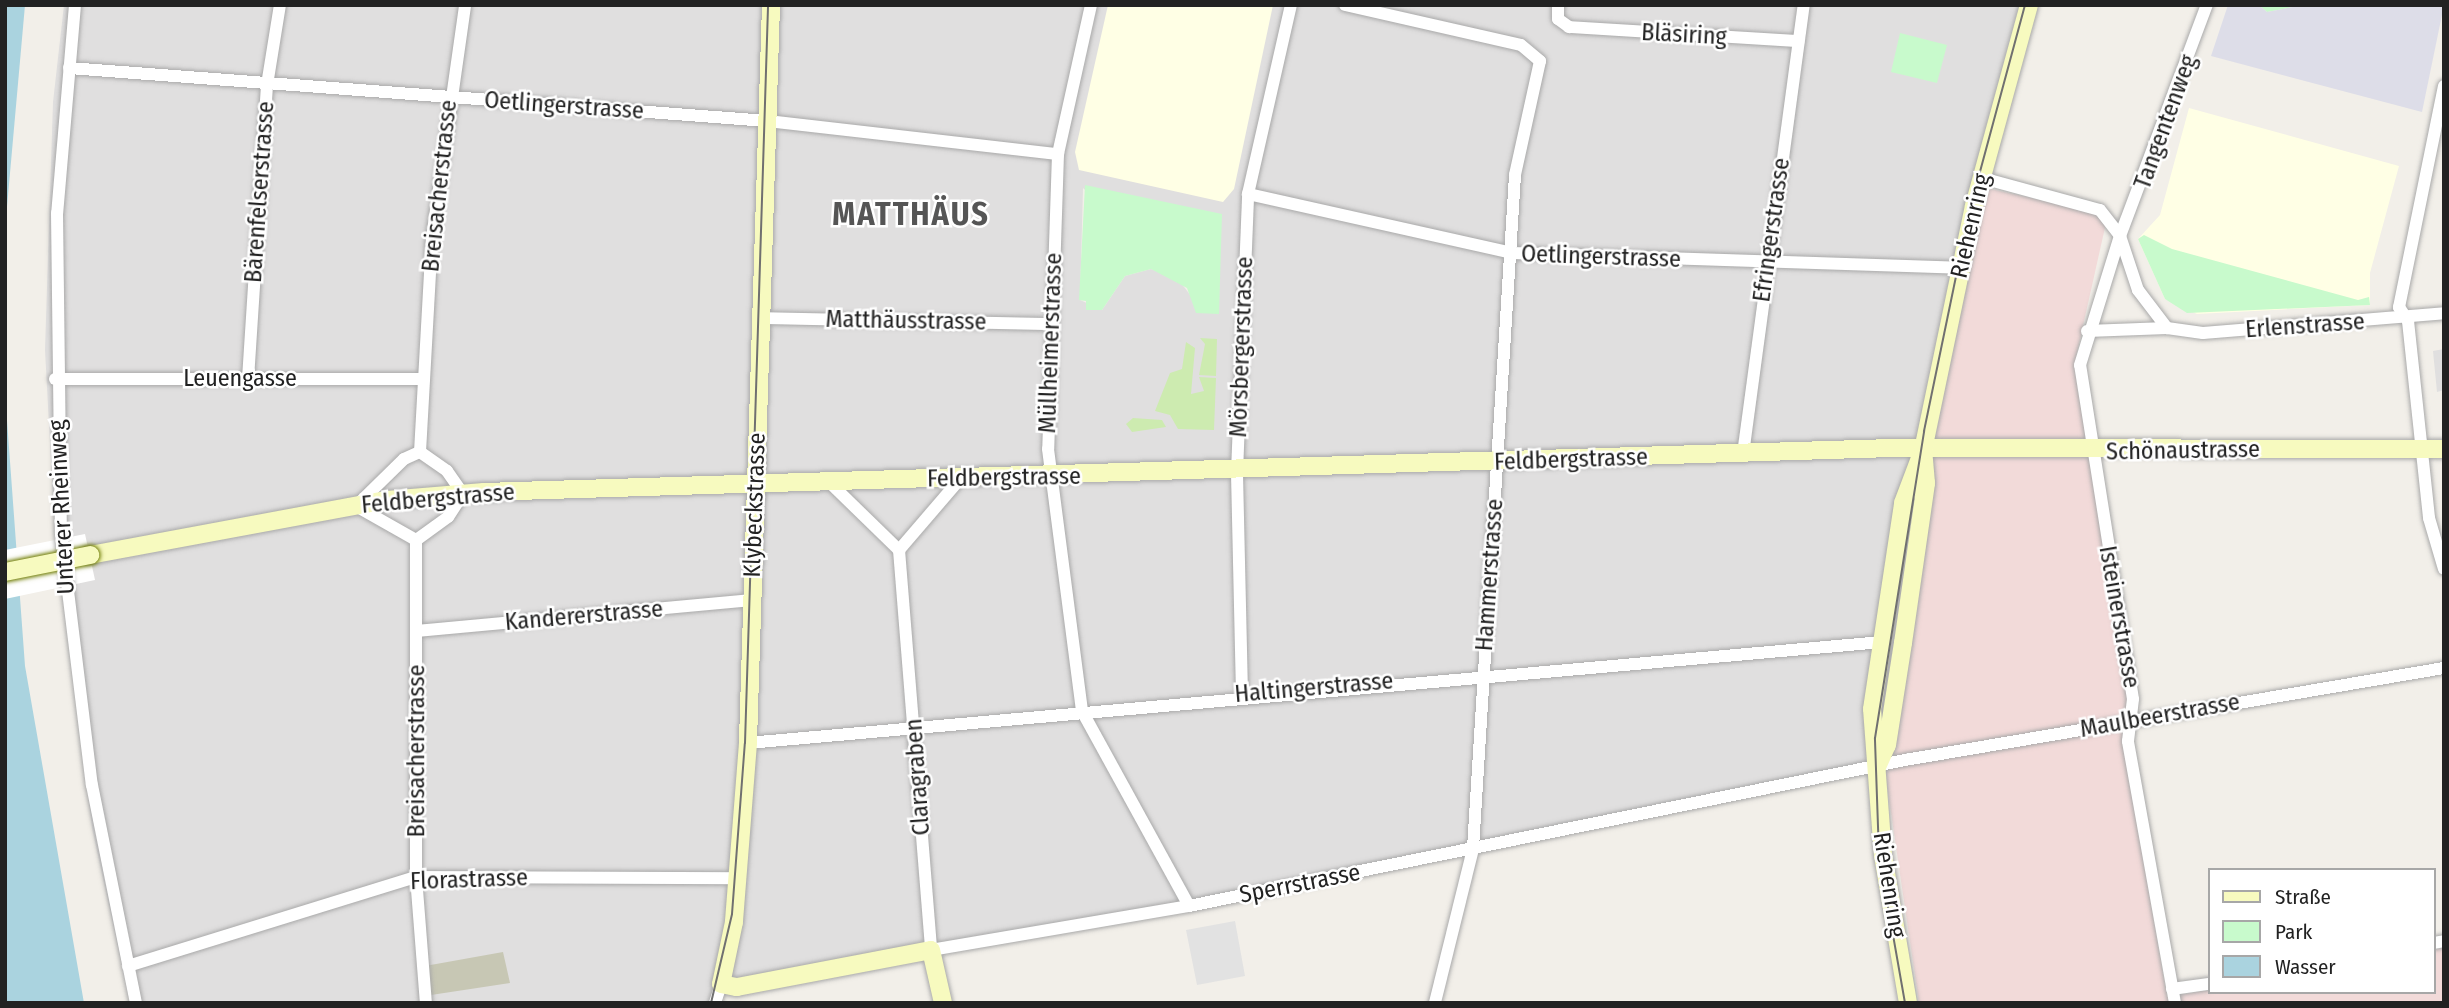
<!DOCTYPE html>
<meta charset="utf-8">
<style>
body{margin:0}
#map{position:relative;width:2449px;height:1008px;overflow:hidden;background:#f2efe9;font-family:"Fira Sans Condensed",sans-serif}
div>[style]{position:absolute}
[style*='--x']{left:calc(var(--x)*1px);top:calc(var(--y)*1px);width:calc(var(--w)*1px);rotate:calc(var(--a)*1deg)}
.residential>*{inset:0;background:#e0dfdf}
.commercial>*{inset:0;background:#f2dad9}
.education>*{inset:0;background:#ffffe5}
.construction>*{inset:0;background:#c7c7b4}
.grass>*{inset:0;background:#cdebb0}
.park>*{inset:0;background:#c8facc}
.parking>*{inset:0;background:#e2e2e2}
.plaza>*{inset:0;background:#dddde8}
.water>*{inset:0;background:#aad3df}
.pier>*{inset:0;background:#fff}
.roads{filter:drop-shadow(0 0 2px #a9a9a9) drop-shadow(0 0 2px #a9a9a9)}
.street>*{height:12px;margin:-6px;padding:0 6px;transform-origin:6px;border-radius:6px;background:#fff}
.secondary>*{height:18px;margin:-9px;padding:0 9px;transform-origin:9px;border-radius:9px;background:#f7fabf}
.tram>*{height:2px;margin:-1px;padding:0 1px;transform-origin:1px;border-radius:1px;background:#707070}
.bridges{filter:drop-shadow(0 0 2px #707d05) drop-shadow(0 0 2px #707d05)}
.secondary-bridge>*{height:18px;margin:-9px;padding:0 9px;transform-origin:9px;border-radius:9px;background:#f7fabf}
span{translate:-50% -50%;white-space:nowrap;text-align:center;line-height:1.15;-webkit-text-stroke:5px #fff;paint-order:stroke}
.street-label{font-size:24px;color:#222}
.district-label{font-size:32px;color:#555;font-weight:700;letter-spacing:2px}
.frame{position:absolute;inset:0;border:7px solid #222;pointer-events:none}
.legend{position:absolute;left:2208px;top:868px;width:228px;height:126px;box-sizing:border-box;background:#fff;border:2px solid #a7a7a7;margin:0;padding:9px 12px;list-style:none;font-size:21px;color:#222}
.legend li{display:flex;align-items:center;gap:14px;height:35px}
.legend b{width:35px;border:2px solid #a7a7a7}
</style>
<div id="map">
<div class="residential">
<i style="clip-path:polygon(evenodd,64px 5px,2027px 5px,1914px 488px,1875px 768px,719px 991px,715px 1003px,130px 1003px,92px 828px,54px 518px,45px 350px,53px 102px,64px 5px,1083px 188px,1218px 314px,1194px 300px,1178px 279px,1151px 269px,1125px 276px,1102px 310px,1080px 300px,1083px 188px)"></i>
<i style="clip-path:polygon(2444px 349px,2444px 390px,2437px 392px,2433px 351px)"></i>
</div>
<div class="commercial">
<i style="clip-path:polygon(1986px 188px,2090px 211px,2106px 223px,2074px 366px,2129px 700px,2123px 741px,2167px 997px,2209px 990px,2433px 992px,2433px 950px,2444px 948px,2444px 1003px,1919px 1003px,1885px 772px,1894px 746px,1929px 465px)"></i>
</div>
<div class="education">
<i style="clip-path:polygon(1108px 5px,1273px 5px,1234px 189px,1223px 202px,1079px 170px,1075px 152px)"></i>
<i style="clip-path:polygon(2189px 108px,2399px 166px,2370px 273px,2370px 305px,2197px 314px,2165px 299px,2138px 239px,2160px 215px)"></i>
</div>
<div class="construction">
<i style="clip-path:polygon(503px 952px,510px 983px,431px 995px,425px 966px)"></i>
</div>
<div class="grass">
<i style="clip-path:polygon(1200px 338px,1217px 339px,1216px 376px,1199px 375px,1205px 344px)"></i>
<i style="clip-path:polygon(1186px 342px,1195px 348px,1191px 394px,1204px 391px,1199px 377px,1216px 378px,1214px 430px,1178px 429px,1170px 415px,1155px 411px,1170px 373px,1182px 369px)"></i>
<i style="clip-path:polygon(1133px 418px,1162px 420px,1166px 427px,1132px 432px,1126px 424px)"></i>
</div>
<div class="park">
<i style="clip-path:polygon(2259px 5px,2303px 5px,2267px 12px)"></i>
<i style="clip-path:polygon(1900px 33px,1947px 45px,1937px 83px,1891px 72px)"></i>
<i style="clip-path:polygon(1085px 185px,1222px 214px,1219px 314px,1196px 313px,1187px 288px,1151px 269px,1125px 276px,1102px 310px,1086px 310px,1086px 301px,1079px 300px)"></i>
<i style="clip-path:polygon(2144px 235px,2172px 249px,2358px 300px,2369px 297px,2370px 305px,2187px 313px,2165px 299px,2138px 239px)"></i>
</div>
<div class="parking">
<i style="clip-path:polygon(1235px 921px,1245px 976px,1197px 985px,1186px 930px)"></i>
</div>
<div class="plaza">
<i style="clip-path:polygon(2228px 5px,2259px 5px,2267px 12px,2303px 5px,2444px 5px,2422px 112px,2211px 56px)"></i>
</div>
<div class="water">
<i style="clip-path:polygon(5px 5px,25px 5px,5px 229px)"></i>
<i style="clip-path:polygon(5px 393px,25px 666px,84px 1003px,5px 1003px)"></i>
</div>
<div class="pier">
<i style="clip-path:polygon(85px 534px,95px 580px,5px 599px,5px 550px)"></i>
</div>
<div class="roads">
<div class="street">
<i style="--x:75;--y:5;--w:209;--a:94.9"></i>
<i style="--x:57;--y:213;--w:321;--a:89.3"></i>
<i style="--x:61;--y:534;--w:253;--a:83"></i>
<i style="--x:92;--y:785;--w:222;--a:78.6"></i>
<i style="--x:1091;--y:5;--w:153;--a:102.5"></i>
<i style="--x:1058;--y:154;--w:295;--a:91.9"></i>
<i style="--x:1048;--y:449;--w:264;--a:82.6"></i>
<i style="--x:1082;--y:711;--w:222;--a:61.2"></i>
<i style="--x:1345;--y:5;--w:180;--a:12.8"></i>
<i style="--x:1521;--y:45;--w:25;--a:40"></i>
<i style="--x:1540;--y:61;--w:117;--a:102.4"></i>
<i style="--x:1515;--y:175;--w:675;--a:93.57"></i>
<i style="--x:1473;--y:849;--w:159;--a:103.9"></i>
<i style="--x:1558;--y:5;--w:14;--a:90"></i>
<i style="--x:1558;--y:19;--w:14;--a:36"></i>
<i style="--x:1569;--y:27;--w:230;--a:3.5"></i>
<i style="--x:69;--y:68;--w:700;--a:4.34"></i>
<i style="--x:767;--y:121;--w:293;--a:6.5"></i>
<i style="--x:2444;--y:86;--w:226;--a:101.5"></i>
<i style="--x:2399;--y:307;--w:17;--a:57"></i>
<i style="--x:2408;--y:321;--w:198;--a:83.9"></i>
<i style="--x:2429;--y:518;--w:53;--a:73.6"></i>
<i style="--x:1982;--y:178;--w:122;--a:15.2"></i>
<i style="--x:2100;--y:210;--w:33;--a:52"></i>
<i style="--x:2120;--y:236;--w:57;--a:71.6"></i>
<i style="--x:2138;--y:290;--w:48;--a:52.7"></i>
<i style="--x:2167;--y:328;--w:36;--a:8"></i>
<i style="--x:2203;--y:333;--w:242;--a:-4.7"></i>
<i style="--x:1248;--y:194;--w:270;--a:12.6"></i>
<i style="--x:1511;--y:253;--w:450;--a:1.9"></i>
<i style="--x:760;--y:318;--w:291;--a:1.2"></i>
<i style="--x:2087;--y:331;--w:80;--a:-2.1"></i>
<i style="--x:55;--y:379;--w:369;--a:0"></i>
<i style="--x:248;--y:379;--w:295;--a:-86.3"></i>
<i style="--x:267;--y:85;--w:81;--a:-80.8"></i>
<i style="--x:420;--y:452;--w:214;--a:-86.8"></i>
<i style="--x:432;--y:238;--w:235;--a:-81.9"></i>
<i style="--x:420;--y:452;--w:33;--a:35"></i>
<i style="--x:447;--y:471;--w:28;--a:55"></i>
<i style="--x:463;--y:494;--w:27;--a:123"></i>
<i style="--x:448;--y:517;--w:39;--a:144"></i>
<i style="--x:416;--y:540;--w:69;--a:-150.5"></i>
<i style="--x:356;--y:506;--w:67;--a:-44.4"></i>
<i style="--x:404;--y:459;--w:17;--a:-24"></i>
<i style="--x:1743;--y:454;--w:453;--a:-82.3"></i>
<i style="--x:829;--y:482;--w:98;--a:44.2"></i>
<i style="--x:899;--y:550;--w:401;--a:85.4"></i>
<i style="--x:931;--y:950;--w:262;--a:-9.7"></i>
<i style="--x:1189;--y:906;--w:731;--a:-11.53"></i>
<i style="--x:1905;--y:760;--w:547;--a:-9.69"></i>
<i style="--x:416;--y:540;--w:337;--a:90"></i>
<i style="--x:416;--y:877;--w:126;--a:85.5"></i>
<i style="--x:899;--y:550;--w:94;--a:-49.3"></i>
<i style="--x:417;--y:631;--w:336;--a:-5.3"></i>
<i style="--x:1242;--y:694;--w:222;--a:-91.3"></i>
<i style="--x:1237;--y:472;--w:278;--a:-87.7"></i>
<i style="--x:1248;--y:194;--w:194;--a:-77.2"></i>
<i style="--x:748;--y:743;--w:1137;--a:-5.09"></i>
<i style="--x:2433;--y:943;--w:11;--a:-10"></i>
<i style="--x:128;--y:966;--w:301;--a:-17.2"></i>
<i style="--x:416;--y:877;--w:322;--a:0.2"></i>
<i style="--x:2172;--y:989;--w:37;--a:-8"></i>
<i style="--x:715;--y:1003;--w:20;--a:-72"></i>
<i style="--x:2175;--y:1003;--w:266;--a:-100.2"></i>
<i style="--x:2128;--y:741;--w:42;--a:-83.2"></i>
<i style="--x:2133;--y:699;--w:338;--a:-99"></i>
<i style="--x:2080;--y:365;--w:135;--a:-72.8"></i>
<i style="--x:2120;--y:236;--w:247;--a:-69.4"></i>
</div>
<div class="secondary">
<i style="--x:771;--y:5;--w:738;--a:91.79"></i>
<i style="--x:748;--y:743;--w:180;--a:94.5"></i>
<i style="--x:734;--y:922;--w:63;--a:101.8"></i>
<i style="--x:721;--y:984;--w:16;--a:11"></i>
<i style="--x:737;--y:987;--w:197;--a:-10.8"></i>
<i style="--x:931;--y:950;--w:54;--a:77.2"></i>
<i style="--x:90;--y:555;--w:302;--a:-10.5"></i>
<i style="--x:387;--y:500;--w:97;--a:-4.7"></i>
<i style="--x:484;--y:492;--w:1407;--a:-1.79"></i>
<i style="--x:1890;--y:448;--w:554;--a:0.1"></i>
<i style="--x:1877;--y:767;--w:24;--a:-66"></i>
<i style="--x:1887;--y:745;--w:103;--a:-81.1"></i>
<i style="--x:1903;--y:643;--w:162;--a:-81.8"></i>
<i style="--x:1926;--y:483;--w:33;--a:-95"></i>
<i style="--x:1908;--y:1003;--w:150;--a:-99.6"></i>
<i style="--x:1883;--y:855;--w:146;--a:-94.3"></i>
<i style="--x:1872;--y:709;--w:208;--a:-81.4"></i>
<i style="--x:1903;--y:503;--w:57;--a:-69.3"></i>
<i style="--x:1923;--y:450;--w:249;--a:-78.2"></i>
<i style="--x:1974;--y:206;--w:208;--a:-74.7"></i>
</div>
</div>
<div class="tram">
<i style="--x:711;--y:1003;--w:91;--a:-76.7"></i>
<i style="--x:732;--y:914;--w:171;--a:-85.7"></i>
<i style="--x:745;--y:743;--w:738;--a:-88.21"></i>
<i style="--x:1905;--y:1003;--w:150;--a:-100"></i>
<i style="--x:1879;--y:855;--w:117;--a:-92"></i>
<i style="--x:1875;--y:738;--w:311;--a:-80.9"></i>
<i style="--x:1924;--y:431;--w:231;--a:-78.3"></i>
<i style="--x:1971;--y:205;--w:207;--a:-74.9"></i>
</div>
<div class="bridges">
<div class="secondary-bridge">
<i style="--x:5;--y:572;--w:87;--a:-11.3"></i>
</div>
</div>
<div class="street-label">
<span style="left:1684px;top:35px;rotate:3deg">Bläsiring</span>
<span style="left:564px;top:106px;rotate:4deg">Oetlingerstrasse</span>
<span style="left:2166px;top:122px;rotate:-70deg">Tangentenweg</span>
<span style="left:440px;top:186px;rotate:-84deg">Breisacherstrasse</span>
<span style="left:260px;top:192px;rotate:-86deg">Bärenfelserstrasse</span>
<span style="left:1971px;top:226px;rotate:-77deg">Riehenring</span>
<span style="left:1772px;top:230px;rotate:-82deg">Efringerstrasse</span>
<span style="left:1601px;top:257px;rotate:2deg">Oetlingerstrasse</span>
<span style="left:906px;top:321px;rotate:1deg">Matthäusstrasse</span>
<span style="left:2305px;top:326px;rotate:-4deg">Erlenstrasse</span>
<span style="left:1051px;top:343px;rotate:-88deg">Müllheimerstrasse</span>
<span style="left:1242px;top:347px;rotate:-88deg">Mörsbergerstrasse</span>
<span style="left:240px;top:379px">Leuengasse</span>
<span style="left:2183px;top:451px;rotate:-1deg">Schönaustrasse</span>
<span style="left:1571px;top:460px;rotate:-2deg">Feldbergstrasse</span>
<span style="left:1004px;top:478px;rotate:-1deg">Feldbergstrasse</span>
<span style="left:438px;top:499px;rotate:-5deg">Feldbergstrasse</span>
<span style="left:755px;top:505px;rotate:-88deg">Klybeckstrasse</span>
<span style="left:62px;top:507px;rotate:-93deg">Unterer Rheinweg</span>
<span style="left:1490px;top:575px;rotate:-86deg">Hammerstrasse</span>
<span style="left:584px;top:616px;rotate:-5deg">Kandererstrasse</span>
<span style="left:2119px;top:617px;rotate:80deg">Isteinerstrasse</span>
<span style="left:1314px;top:688px;rotate:-5deg">Haltingerstrasse</span>
<span style="left:2160px;top:716px;rotate:-10deg">Maulbeerstrasse</span>
<span style="left:417px;top:751px;rotate:-90deg">Breisacherstrasse</span>
<span style="left:918px;top:777px;rotate:-94deg">Claragraben</span>
<span style="left:469px;top:880px;rotate:-2deg">Florastrasse</span>
<span style="left:1300px;top:884px;rotate:-11deg">Sperrstrasse</span>
<span style="left:1889px;top:885px;rotate:81deg">Riehenring</span>
</div>
<div class="district-label">
<span style="left:911px;top:214px">MATTHÄUS</span>
</div>
<div class="frame"></div>
<ul class="legend">
<li><b style="height:9px;background:#f7fabf"></b>Straße</li>
<li><b style="height:19px;background:#c8facc"></b>Park</li>
<li><b style="height:19px;background:#aad3df"></b>Wasser</li>
</ul>
</div>
